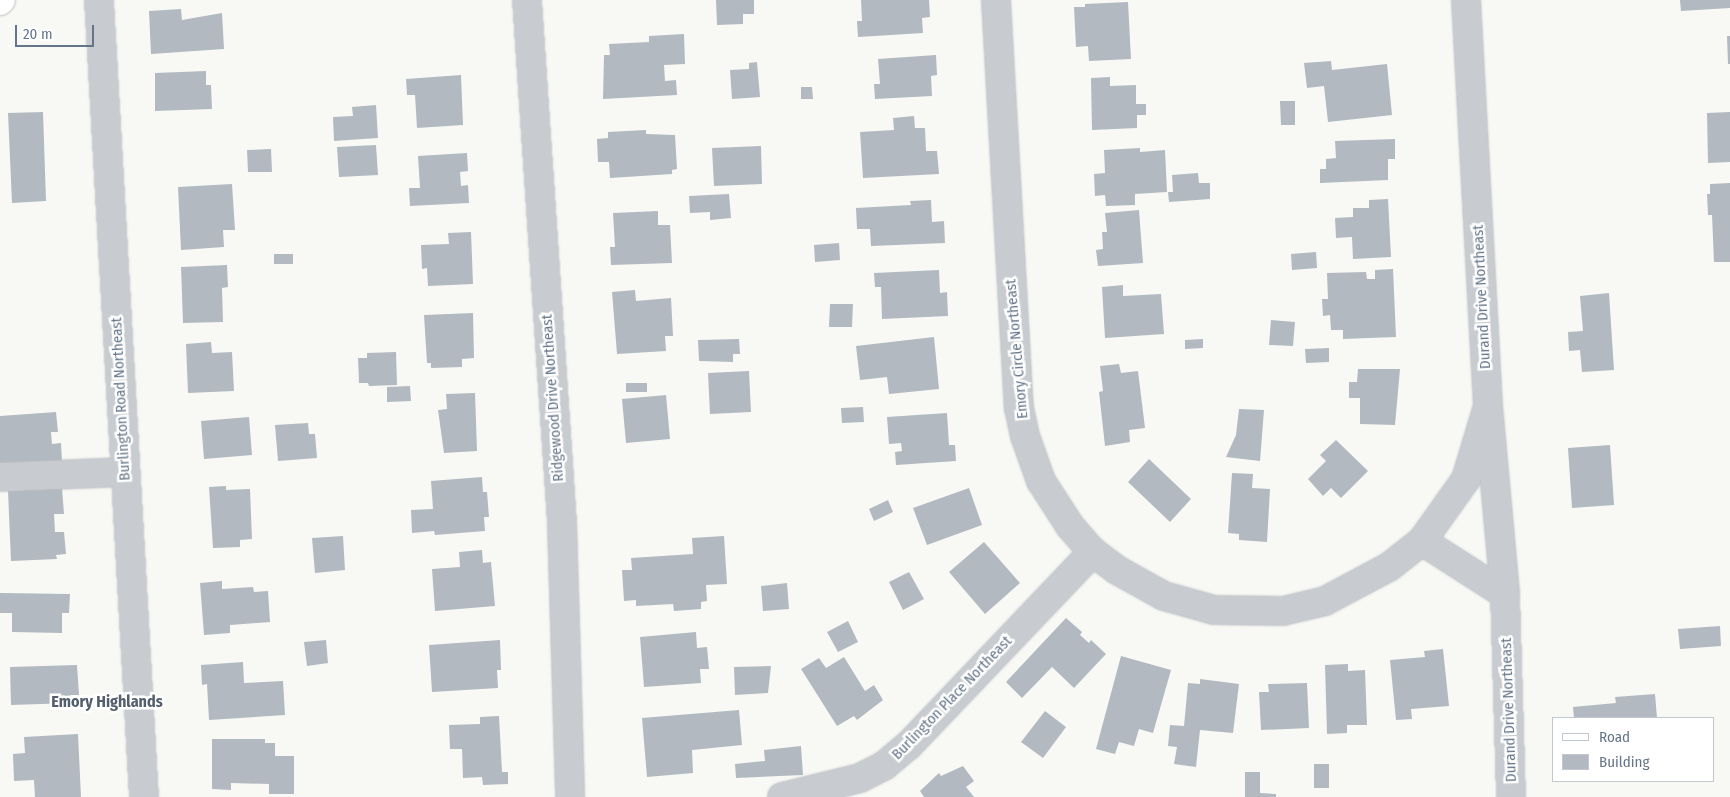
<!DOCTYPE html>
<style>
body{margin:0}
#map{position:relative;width:1730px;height:797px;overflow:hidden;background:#f8f9f5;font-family:"Fira Sans Condensed",sans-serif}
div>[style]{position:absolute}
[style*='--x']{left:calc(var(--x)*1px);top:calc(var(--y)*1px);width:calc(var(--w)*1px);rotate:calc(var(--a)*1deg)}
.building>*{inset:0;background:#b2b9c0}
.roads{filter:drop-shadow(0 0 1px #bbbec3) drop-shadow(0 0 1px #bbbec3)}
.minor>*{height:28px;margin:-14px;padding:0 14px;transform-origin:14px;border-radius:14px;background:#c8cbcf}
.major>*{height:28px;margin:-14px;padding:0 14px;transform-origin:14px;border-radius:14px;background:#fff}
span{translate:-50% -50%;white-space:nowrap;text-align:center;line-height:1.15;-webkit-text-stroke:5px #fff;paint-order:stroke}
.street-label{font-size:15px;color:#657589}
.neighbourhood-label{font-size:16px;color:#545f6d;font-weight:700}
.legend{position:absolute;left:1552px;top:717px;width:162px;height:65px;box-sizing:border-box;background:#fff;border:1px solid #c1c8d0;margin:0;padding:6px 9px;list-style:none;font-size:15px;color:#657589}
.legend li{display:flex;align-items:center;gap:10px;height:25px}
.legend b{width:25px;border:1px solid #c1c8d0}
.scale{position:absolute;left:15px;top:25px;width:79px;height:22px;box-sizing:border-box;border:2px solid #657589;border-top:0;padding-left:6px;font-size:15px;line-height:18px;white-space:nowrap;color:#657589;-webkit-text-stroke:4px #fff;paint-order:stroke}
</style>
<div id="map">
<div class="building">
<i style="clip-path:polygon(716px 0,754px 0,754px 14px,743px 14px,743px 24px,717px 25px)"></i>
<i style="clip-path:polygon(861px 0,929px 0,930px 17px,922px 18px,923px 33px,858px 37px,857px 21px,862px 21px)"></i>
<i style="clip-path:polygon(1680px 0,1730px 0,1730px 8px,1681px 11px)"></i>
<i style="clip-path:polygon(1128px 2px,1131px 59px,1089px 61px,1088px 46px,1076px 47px,1074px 7px,1085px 7px,1085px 4px)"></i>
<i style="clip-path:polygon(181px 9px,182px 20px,222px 13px,224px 49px,151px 54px,149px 11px)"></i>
<i style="clip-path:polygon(684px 34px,685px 64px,664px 65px,665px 81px,676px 80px,677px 95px,603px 99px,604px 55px,610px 55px,609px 44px,649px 42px,649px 36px)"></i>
<i style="clip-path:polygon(1727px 36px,1730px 36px,1730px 64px,1728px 64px)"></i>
<i style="clip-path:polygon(936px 55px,937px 75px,931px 76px,932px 96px,875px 99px,874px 84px,880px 84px,878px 59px)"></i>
<i style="clip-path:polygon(1331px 61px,1332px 70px,1387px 64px,1392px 115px,1328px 122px,1324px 86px,1307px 88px,1304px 63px)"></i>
<i style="clip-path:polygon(757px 62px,760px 97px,732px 99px,730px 70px,749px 69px,749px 63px)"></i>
<i style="clip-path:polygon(206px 71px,206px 85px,211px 85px,212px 109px,155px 111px,155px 73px)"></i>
<i style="clip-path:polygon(461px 75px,463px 125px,417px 128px,415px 95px,407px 95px,406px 79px)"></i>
<i style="clip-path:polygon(1110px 77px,1110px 86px,1136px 85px,1136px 104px,1146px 104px,1146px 115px,1137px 115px,1137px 128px,1092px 130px,1091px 78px)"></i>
<i style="clip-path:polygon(801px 87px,812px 87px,813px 99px,801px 99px)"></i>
<i style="clip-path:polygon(1280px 101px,1295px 101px,1295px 125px,1281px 125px)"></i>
<i style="clip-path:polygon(376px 105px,378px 138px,334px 141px,333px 117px,353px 116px,352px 107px)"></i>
<i style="clip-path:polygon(43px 112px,46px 201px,12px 203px,8px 113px)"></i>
<i style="clip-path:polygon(1730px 112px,1730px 162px,1708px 163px,1707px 113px)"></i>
<i style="clip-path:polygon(914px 116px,915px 128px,925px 128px,926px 151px,937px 151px,939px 174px,863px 178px,860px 132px,894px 130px,893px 118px)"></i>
<i style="clip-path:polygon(646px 130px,646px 134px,675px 135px,677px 169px,672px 170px,672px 174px,610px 178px,609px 162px,598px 162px,597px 139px,608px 138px,608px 132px)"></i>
<i style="clip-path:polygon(1395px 139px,1395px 159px,1388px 159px,1388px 180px,1320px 183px,1320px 169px,1326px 169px,1326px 159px,1336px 158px,1335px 141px)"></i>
<i style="clip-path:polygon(376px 145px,378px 175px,339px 177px,337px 147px)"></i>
<i style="clip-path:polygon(761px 146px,762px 184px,714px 186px,712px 148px)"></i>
<i style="clip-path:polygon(1140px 148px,1140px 152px,1165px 150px,1167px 192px,1135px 194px,1135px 205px,1106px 206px,1105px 195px,1095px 196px,1094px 174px,1105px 173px,1104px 150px)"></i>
<i style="clip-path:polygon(271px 149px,272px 172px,248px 172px,247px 150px)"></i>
<i style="clip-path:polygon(467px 153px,468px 171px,460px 172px,461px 186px,468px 185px,469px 203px,410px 206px,409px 188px,420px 188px,418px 156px)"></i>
<i style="clip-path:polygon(1198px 173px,1199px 183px,1210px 183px,1210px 199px,1169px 202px,1168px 192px,1173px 192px,1172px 175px)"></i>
<i style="clip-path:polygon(1730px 183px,1730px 262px,1714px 262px,1712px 215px,1708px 215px,1707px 194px,1710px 194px,1710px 184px)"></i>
<i style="clip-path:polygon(232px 184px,235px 230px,223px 230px,224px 247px,181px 250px,178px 187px)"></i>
<i style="clip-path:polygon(729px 194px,731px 218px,710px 220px,710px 212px,690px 213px,689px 196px)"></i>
<i style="clip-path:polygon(1388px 199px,1391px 257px,1353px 259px,1352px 237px,1336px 238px,1335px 218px,1353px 217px,1353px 208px,1369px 208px,1369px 200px)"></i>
<i style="clip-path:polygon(931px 200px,932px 222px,944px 221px,945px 243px,871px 246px,870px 229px,857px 229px,856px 208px,911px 205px,910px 201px)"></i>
<i style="clip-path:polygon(1139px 210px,1143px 263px,1098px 266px,1096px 250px,1103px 249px,1102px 232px,1107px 232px,1105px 213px)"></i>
<i style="clip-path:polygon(658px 211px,658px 225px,670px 225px,672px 263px,611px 265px,610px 247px,615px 247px,613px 213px)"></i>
<i style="clip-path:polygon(471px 232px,473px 284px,428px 286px,427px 268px,422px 269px,421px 245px,449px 244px,448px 233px)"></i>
<i style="clip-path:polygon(839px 243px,840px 260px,815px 262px,814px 245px)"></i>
<i style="clip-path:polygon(1316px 252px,1317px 268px,1292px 270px,1291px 254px)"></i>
<i style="clip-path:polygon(274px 254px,293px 254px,293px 264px,274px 264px)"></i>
<i style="clip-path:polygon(227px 265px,228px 287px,222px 288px,223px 322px,183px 323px,181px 267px)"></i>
<i style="clip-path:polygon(1393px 269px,1396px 337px,1343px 339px,1343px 330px,1331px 330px,1330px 315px,1323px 316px,1322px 299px,1328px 299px,1327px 273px,1366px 272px,1367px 279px,1375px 279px,1375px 270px)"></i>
<i style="clip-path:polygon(939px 270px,940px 293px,947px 292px,948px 316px,882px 319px,881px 287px,875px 287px,874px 273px)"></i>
<i style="clip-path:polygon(1123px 285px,1123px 296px,1161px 294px,1164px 334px,1105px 338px,1102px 287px)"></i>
<i style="clip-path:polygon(635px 290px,636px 301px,671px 298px,673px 336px,665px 336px,666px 351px,617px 354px,612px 292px)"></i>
<i style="clip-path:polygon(1609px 293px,1614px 370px,1582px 372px,1580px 350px,1569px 351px,1568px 332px,1583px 331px,1580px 296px)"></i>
<i style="clip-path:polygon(830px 304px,853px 304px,852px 327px,829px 327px)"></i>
<i style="clip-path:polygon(473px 313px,474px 358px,462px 359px,462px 367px,431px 368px,431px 363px,427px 363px,424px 315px)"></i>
<i style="clip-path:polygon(1271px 320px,1295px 322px,1293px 346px,1269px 345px)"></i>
<i style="clip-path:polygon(934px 337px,939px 389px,889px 394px,887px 377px,860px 380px,856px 346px)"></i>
<i style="clip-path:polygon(739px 339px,740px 354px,733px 354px,733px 362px,699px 361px,698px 340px)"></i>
<i style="clip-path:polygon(1203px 339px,1203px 348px,1185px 349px,1185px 340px)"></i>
<i style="clip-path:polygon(211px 342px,212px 353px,232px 352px,234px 391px,188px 393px,186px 344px)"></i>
<i style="clip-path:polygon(1329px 348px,1329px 362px,1306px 363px,1305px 349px)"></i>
<i style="clip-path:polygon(396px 352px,397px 385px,369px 386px,368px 383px,359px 383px,358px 358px,367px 358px,367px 353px)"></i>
<i style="clip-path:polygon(1119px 364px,1121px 373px,1138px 371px,1145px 428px,1129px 430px,1130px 442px,1105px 446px,1099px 392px,1103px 391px,1100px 366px)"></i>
<i style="clip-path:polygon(1358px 369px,1400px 369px,1395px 425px,1360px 424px,1360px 398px,1349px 398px,1349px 382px,1357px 382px)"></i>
<i style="clip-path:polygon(749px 371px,751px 412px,710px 414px,708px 373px)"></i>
<i style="clip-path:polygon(626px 383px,647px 383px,647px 392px,626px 392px)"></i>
<i style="clip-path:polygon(410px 386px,411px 401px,387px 402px,387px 387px)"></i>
<i style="clip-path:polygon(475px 393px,477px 451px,444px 453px,438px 410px,447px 409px,446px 394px)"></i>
<i style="clip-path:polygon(666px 395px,670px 439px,626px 443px,622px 399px)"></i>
<i style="clip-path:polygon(863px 407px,864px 422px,842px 423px,841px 408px)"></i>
<i style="clip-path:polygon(1239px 409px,1264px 410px,1260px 461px,1226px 457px,1236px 435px)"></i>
<i style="clip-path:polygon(56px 412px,58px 432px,51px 432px,52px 444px,61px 443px,62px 462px,0 466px,0 416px)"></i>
<i style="clip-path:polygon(947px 413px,949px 445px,955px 445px,956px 461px,896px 465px,895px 452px,902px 451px,901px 443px,889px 444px,887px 417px)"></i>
<i style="clip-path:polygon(249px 417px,252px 455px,204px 459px,201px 421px)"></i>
<i style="clip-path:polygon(308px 423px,309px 434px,315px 434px,317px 458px,278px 461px,275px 425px)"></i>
<i style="clip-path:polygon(1336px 440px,1368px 471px,1341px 498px,1331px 488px,1323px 496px,1308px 479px,1326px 461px,1320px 455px)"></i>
<i style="clip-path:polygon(1610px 445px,1614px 505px,1572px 508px,1568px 448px)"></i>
<i style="clip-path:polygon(1149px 459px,1191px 499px,1170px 522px,1128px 482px)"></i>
<i style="clip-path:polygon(1232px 473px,1253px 474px,1252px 488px,1270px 489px,1267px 542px,1239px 540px,1239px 534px,1228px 533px)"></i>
<i style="clip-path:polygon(482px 477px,483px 492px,487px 492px,489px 517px,484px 517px,485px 531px,435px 535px,434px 531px,412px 533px,411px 510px,433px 509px,431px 481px)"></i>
<i style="clip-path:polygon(226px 486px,226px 490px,250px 489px,252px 539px,240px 540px,240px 547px,213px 548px,209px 487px)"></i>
<i style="clip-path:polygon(62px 488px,64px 514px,54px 514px,55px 532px,64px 532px,66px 554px,56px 555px,57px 559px,11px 561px,8px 491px)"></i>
<i style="clip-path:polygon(969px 488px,982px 525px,927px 545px,913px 508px)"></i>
<i style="clip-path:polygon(888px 500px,893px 512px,874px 521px,869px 509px)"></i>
<i style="clip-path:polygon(343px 536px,345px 570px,315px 573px,312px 538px)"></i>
<i style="clip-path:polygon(724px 536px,727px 584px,706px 585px,707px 601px,701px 602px,701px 609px,674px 611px,673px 604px,636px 606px,636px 600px,624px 601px,622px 570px,632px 570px,631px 558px,693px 554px,692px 538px)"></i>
<i style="clip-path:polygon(984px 542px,1020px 583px,985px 614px,949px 572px)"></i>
<i style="clip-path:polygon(482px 550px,483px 563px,491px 562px,495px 606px,435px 611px,432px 569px,460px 567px,459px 552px)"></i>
<i style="clip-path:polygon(909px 572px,924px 599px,903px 610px,889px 582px)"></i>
<i style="clip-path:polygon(222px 581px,222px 589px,253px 587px,254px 592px,268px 591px,270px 622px,230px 625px,230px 633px,204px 635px,200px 583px)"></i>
<i style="clip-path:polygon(787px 583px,789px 609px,763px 611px,761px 586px)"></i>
<i style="clip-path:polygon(0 593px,70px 594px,69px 613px,62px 613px,62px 633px,12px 632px,12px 613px,0 613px)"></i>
<i style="clip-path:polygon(1066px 618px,1082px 632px,1080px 635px,1089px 643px,1091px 640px,1106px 654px,1074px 688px,1052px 667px,1022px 698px,1006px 682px)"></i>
<i style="clip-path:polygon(848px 621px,858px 642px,838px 652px,827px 632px)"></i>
<i style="clip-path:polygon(1720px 626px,1721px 646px,1680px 649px,1678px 629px)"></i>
<i style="clip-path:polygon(696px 632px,697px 648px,707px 647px,709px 669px,700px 669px,701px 683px,644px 687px,640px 637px)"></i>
<i style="clip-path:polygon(326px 640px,328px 663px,307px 666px,304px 642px)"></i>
<i style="clip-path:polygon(500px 640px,501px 670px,497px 670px,498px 688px,432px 692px,429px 645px)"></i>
<i style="clip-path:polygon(1443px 649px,1449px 706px,1411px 709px,1412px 719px,1396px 720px,1390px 660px,1425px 657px,1424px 651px)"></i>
<i style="clip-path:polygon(1121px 656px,1171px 670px,1153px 733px,1139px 729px,1134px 746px,1119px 742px,1115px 754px,1096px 749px)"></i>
<i style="clip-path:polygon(844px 657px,865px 691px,874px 685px,883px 700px,857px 720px,854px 716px,837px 726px,801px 669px,819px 658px,826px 668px)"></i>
<i style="clip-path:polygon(243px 662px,244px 683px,283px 681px,285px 715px,209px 720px,207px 684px,202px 685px,201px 665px)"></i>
<i style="clip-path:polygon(1348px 664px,1348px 671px,1365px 670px,1367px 725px,1347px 725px,1347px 733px,1327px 734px,1325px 665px)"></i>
<i style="clip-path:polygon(77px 665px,79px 695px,70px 695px,71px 703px,11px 705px,10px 667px)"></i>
<i style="clip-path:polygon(771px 666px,768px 693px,735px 695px,734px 667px)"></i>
<i style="clip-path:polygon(1200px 679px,1239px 684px,1233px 733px,1200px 730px,1196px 767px,1174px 764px,1177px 747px,1168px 746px,1170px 725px,1184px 726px,1188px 683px,1200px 684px)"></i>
<i style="clip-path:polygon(1307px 683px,1309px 728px,1261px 730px,1259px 692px,1269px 692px,1268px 684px)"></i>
<i style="clip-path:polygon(1655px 694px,1657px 718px,1574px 718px,1573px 707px,1616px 703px,1615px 697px)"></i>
<i style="clip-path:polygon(739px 710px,742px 745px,692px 750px,693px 773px,647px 777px,642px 718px)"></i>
<i style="clip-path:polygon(1045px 711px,1066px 727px,1043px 758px,1021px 742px)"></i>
<i style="clip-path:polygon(499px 716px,502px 772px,508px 772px,508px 784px,483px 785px,482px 777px,463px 778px,462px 749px,450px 749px,449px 725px,480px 724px,480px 717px)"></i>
<i style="clip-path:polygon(78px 734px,81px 797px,35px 797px,34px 780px,14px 781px,13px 754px,25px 753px,24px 737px)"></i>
<i style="clip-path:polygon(212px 739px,265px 739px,265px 743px,275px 743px,275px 756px,294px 756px,294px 794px,269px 794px,269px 784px,231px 783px,231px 790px,212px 789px)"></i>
<i style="clip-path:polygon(801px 746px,803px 775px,736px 778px,735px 764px,765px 761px,764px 750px)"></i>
<i style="clip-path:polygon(1314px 764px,1329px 764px,1329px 788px,1314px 788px)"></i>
<i style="clip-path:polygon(963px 766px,974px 781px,966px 787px,974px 797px,924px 797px,920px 791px,939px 773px,941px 776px)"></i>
<i style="clip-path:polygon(1245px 772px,1260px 772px,1260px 793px,1276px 794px,1276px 797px,1245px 797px)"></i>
</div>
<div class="roads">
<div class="minor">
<i style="--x:99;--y:0;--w:798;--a:86.77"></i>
<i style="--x:527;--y:0;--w:524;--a:86.17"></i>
<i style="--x:562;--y:523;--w:274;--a:88.3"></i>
<i style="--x:996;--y:0;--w:409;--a:86.8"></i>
<i style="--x:1019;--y:408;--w:29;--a:78"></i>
<i style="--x:1025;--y:436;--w:48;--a:70.4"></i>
<i style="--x:1041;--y:481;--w:54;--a:57.2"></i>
<i style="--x:1070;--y:526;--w:35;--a:49"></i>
<i style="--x:1093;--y:552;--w:30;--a:37"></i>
<i style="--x:1117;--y:570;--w:54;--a:29"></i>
<i style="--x:1164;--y:596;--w:52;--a:15.6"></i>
<i style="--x:1214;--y:610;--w:69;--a:0.8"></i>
<i style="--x:1283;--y:611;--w:43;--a:-13.4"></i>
<i style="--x:1325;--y:601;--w:72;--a:-28"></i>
<i style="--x:1389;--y:567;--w:42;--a:-38.2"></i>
<i style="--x:1422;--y:541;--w:76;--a:-54.6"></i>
<i style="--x:1466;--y:479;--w:76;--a:-73.2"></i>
<i style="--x:1466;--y:0;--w:407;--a:86.9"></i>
<i style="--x:1488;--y:406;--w:189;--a:84.8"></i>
<i style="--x:1505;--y:594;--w:203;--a:88.3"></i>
<i style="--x:0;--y:477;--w:125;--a:-2.3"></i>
<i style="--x:1422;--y:541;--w:98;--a:32.6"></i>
<i style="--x:782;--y:797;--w:80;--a:-13.7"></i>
<i style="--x:860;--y:778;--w:28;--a:-27"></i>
<i style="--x:885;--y:765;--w:31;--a:-40"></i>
<i style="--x:909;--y:745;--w:267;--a:-46.4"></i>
</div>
<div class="major">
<i style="--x:0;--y:1;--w:1;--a:-45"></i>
</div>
</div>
<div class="street-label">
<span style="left:1482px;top:297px;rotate:-93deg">Durand Drive Northeast</span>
<span style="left:1017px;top:349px;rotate:-95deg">Emory Circle Northeast</span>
<span style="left:553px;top:398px;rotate:-94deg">Ridgewood Drive Northeast</span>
<span style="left:121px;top:399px;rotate:-93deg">Burlington Road Northeast</span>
<span style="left:952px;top:698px;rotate:-46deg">Burlington Place Northeast</span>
<span style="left:1509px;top:710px;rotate:-92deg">Durand Drive Northeast</span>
</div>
<div class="neighbourhood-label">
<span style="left:107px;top:702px">Emory Highlands</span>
</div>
<ul class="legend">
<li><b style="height:6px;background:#fff"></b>Road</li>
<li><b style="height:14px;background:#b2b9c0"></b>Building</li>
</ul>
<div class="scale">20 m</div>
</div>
